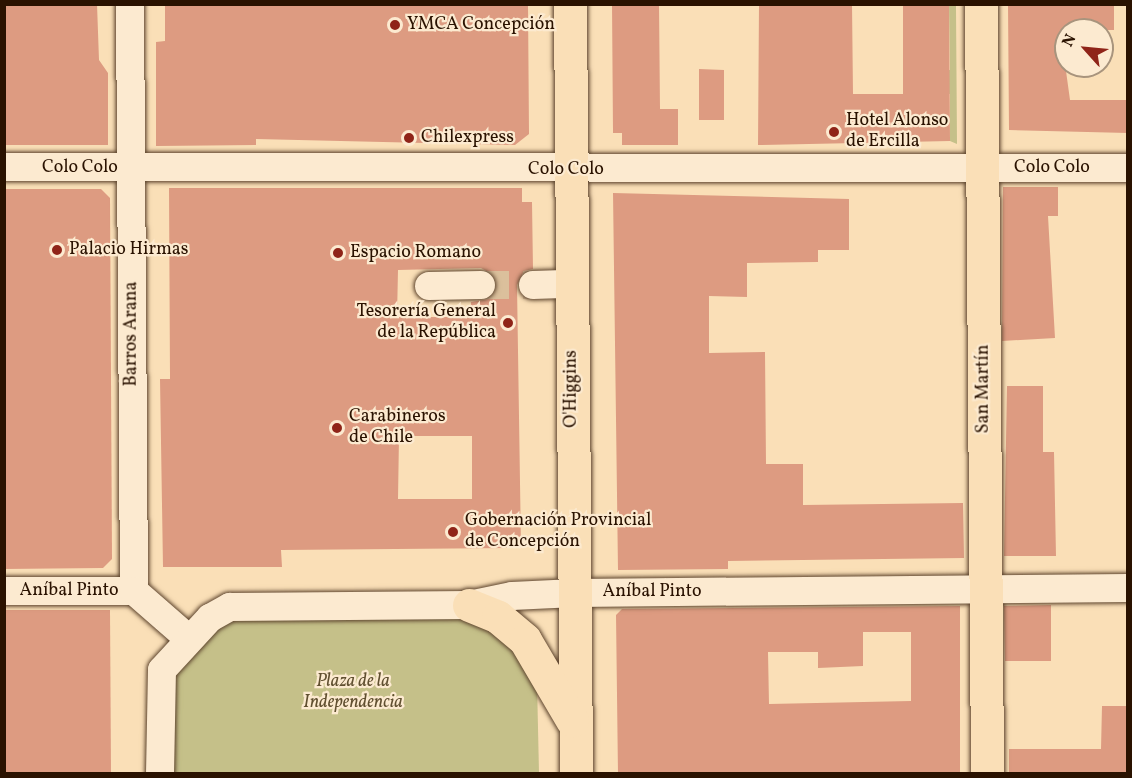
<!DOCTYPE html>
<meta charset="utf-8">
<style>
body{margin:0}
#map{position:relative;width:1132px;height:778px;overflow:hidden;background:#fadfb7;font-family:Vollkorn,serif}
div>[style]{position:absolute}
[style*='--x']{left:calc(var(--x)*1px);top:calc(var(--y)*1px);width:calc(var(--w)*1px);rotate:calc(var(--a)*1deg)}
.green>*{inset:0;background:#c5c089}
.building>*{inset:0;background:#dd9b81}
.minor-tunnel>*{height:28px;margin-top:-14px;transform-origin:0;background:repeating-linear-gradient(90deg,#dbc09c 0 28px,transparent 0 42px)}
.roads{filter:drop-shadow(0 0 2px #5e452e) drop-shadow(0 0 2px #5e452e)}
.minor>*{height:28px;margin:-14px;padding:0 14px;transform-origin:14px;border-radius:14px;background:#fcead0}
.major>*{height:33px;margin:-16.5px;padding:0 16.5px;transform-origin:16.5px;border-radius:16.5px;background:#fadfb7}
.dots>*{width:16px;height:16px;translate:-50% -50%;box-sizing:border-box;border:3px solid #fcead0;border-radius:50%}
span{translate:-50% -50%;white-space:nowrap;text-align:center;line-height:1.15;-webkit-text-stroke:4.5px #fcead0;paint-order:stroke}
.poi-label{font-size:18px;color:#2a1200}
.left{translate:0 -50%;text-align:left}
.right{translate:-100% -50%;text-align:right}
.street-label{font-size:18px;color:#2a1200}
.park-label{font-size:18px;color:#604f30;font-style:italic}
.frame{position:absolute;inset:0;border:6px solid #2a1200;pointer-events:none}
.north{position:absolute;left:1054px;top:18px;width:60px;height:60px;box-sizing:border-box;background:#fcead0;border:2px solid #a8947d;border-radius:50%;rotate:297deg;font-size:16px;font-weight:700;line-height:24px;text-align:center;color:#2a1200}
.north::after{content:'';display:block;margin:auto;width:21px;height:27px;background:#8f2418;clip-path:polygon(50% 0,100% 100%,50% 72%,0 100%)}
</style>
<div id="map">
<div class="green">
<i style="clip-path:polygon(949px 5px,956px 5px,957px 144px,950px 141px,950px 94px,903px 94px,903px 71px,950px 70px)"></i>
<i style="clip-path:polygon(454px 613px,490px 621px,537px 683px,539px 773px,168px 774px,168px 683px,220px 620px)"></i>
</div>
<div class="building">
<i style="clip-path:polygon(4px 4px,97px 4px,99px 60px,108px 73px,108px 145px,4px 145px)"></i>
<i style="clip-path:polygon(165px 4px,528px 4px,529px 134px,515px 145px,256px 139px,256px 145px,156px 146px,156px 42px,165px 41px)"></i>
<i style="clip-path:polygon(612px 4px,659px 4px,660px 109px,678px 109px,678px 145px,622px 145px,622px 133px,613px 133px)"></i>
<i style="clip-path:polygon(759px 4px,852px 4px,853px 94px,903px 94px,903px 4px,949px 4px,950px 141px,758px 145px)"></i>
<i style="clip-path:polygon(1008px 4px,1114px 4px,1114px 30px,1066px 30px,1066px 71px,1070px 100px,1128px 100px,1128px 133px,1009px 130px)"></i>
<i style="clip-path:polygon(699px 69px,724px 70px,724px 120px,699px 120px)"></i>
<i style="clip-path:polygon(1003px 187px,1058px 187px,1058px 216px,1048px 216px,1055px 338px,1002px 341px)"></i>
<i style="clip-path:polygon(evenodd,169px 188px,522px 188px,522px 202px,532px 202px,533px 269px,524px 271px,517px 285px,521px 548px,281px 550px,282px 567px,163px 567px,160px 379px,170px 379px,169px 188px,481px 268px,495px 276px,497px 285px,489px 299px,471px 302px,471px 317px,397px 317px,398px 270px,481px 268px,169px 188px,399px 436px,472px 436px,472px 499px,398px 499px,399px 436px)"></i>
<i style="clip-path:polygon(4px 189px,101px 189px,110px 198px,112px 559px,103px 568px,4px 569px)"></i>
<i style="clip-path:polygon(613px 193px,849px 199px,849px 250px,818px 250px,818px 262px,747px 263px,747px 297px,709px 296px,709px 353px,765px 352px,766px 464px,803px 464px,803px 505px,963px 503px,964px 558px,728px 561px,728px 569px,618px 570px)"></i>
<i style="clip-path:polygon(1007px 386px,1043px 386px,1043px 452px,1054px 452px,1056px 556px,1004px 556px)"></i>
<i style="clip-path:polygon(1051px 605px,1051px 661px,1005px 661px,1004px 606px)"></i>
<i style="clip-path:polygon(evenodd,960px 606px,960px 774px,618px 774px,616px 615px,622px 609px,960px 606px,863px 632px,911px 632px,911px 701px,769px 704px,768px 652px,818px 652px,818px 668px,863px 666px,863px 632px)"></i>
<i style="clip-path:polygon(4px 610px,110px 610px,111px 774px,4px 774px)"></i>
<i style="clip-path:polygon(1102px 706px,1128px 706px,1128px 774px,1009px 774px,1009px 749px,1101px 749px)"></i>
</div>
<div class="minor-tunnel">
<i style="--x:481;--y:285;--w:52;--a:0"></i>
</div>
<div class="roads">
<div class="minor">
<i style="--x:130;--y:4;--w:587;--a:89.61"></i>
<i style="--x:4;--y:167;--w:1124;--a:0.05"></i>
<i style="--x:533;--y:285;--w:38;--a:-2"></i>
<i style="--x:429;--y:286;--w:52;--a:-1.1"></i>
<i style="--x:4;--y:591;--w:130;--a:0"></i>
<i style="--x:134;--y:591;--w:73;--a:41.1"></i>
<i style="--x:160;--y:774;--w:104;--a:-88.9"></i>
<i style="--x:162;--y:670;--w:71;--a:-47.3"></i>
<i style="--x:210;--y:618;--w:23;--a:-29"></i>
<i style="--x:230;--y:607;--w:239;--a:-0.5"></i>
<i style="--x:469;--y:605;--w:44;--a:-11.8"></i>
<i style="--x:512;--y:596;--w:63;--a:-2.7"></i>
<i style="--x:575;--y:593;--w:553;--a:-0.52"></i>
</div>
<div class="major">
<i style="--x:570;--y:4;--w:770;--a:89.55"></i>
<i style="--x:981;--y:4;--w:770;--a:89.55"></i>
<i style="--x:469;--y:605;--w:31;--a:22"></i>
<i style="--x:498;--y:617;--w:35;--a:40"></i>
<i style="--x:525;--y:640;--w:93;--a:59.6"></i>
</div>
</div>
<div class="dots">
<i style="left:395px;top:25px;background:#8f2418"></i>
<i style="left:834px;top:132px;background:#8f2418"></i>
<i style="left:409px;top:138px;background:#8f2418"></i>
<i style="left:57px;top:250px;background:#8f2418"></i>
<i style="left:338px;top:253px;background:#8f2418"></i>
<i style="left:508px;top:323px;background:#8f2418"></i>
<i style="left:337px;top:428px;background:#8f2418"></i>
<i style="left:453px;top:532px;background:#8f2418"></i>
</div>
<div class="poi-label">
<span class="left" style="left:407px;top:25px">YMCA Concepción</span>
<span class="left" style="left:846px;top:132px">Hotel Alonso<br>de Ercilla</span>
<span class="left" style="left:421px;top:138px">Chilexpress</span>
<span class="left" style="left:69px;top:250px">Palacio Hirmas</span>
<span class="left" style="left:350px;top:253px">Espacio Romano</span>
<span class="right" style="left:496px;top:323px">Tesorería General<br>de la República</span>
<span class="left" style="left:349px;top:428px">Carabineros<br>de Chile</span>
<span class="left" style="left:465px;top:532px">Gobernación Provincial<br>de Concepción</span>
</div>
<div class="street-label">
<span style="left:80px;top:168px">Colo Colo</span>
<span style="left:1052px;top:168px">Colo Colo</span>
<span style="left:566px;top:170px">Colo Colo</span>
<span style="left:132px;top:334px;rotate:-90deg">Barros Arana</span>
<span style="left:572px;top:389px;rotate:-90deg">O'Higgins</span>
<span style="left:984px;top:389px;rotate:-90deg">San Martín</span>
<span style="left:69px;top:591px">Aníbal Pinto</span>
<span style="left:652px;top:592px">Aníbal Pinto</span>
</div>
<div class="park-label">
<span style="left:353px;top:693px">Plaza de la<br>Independencia</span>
</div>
<div class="frame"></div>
<div class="north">N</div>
</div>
